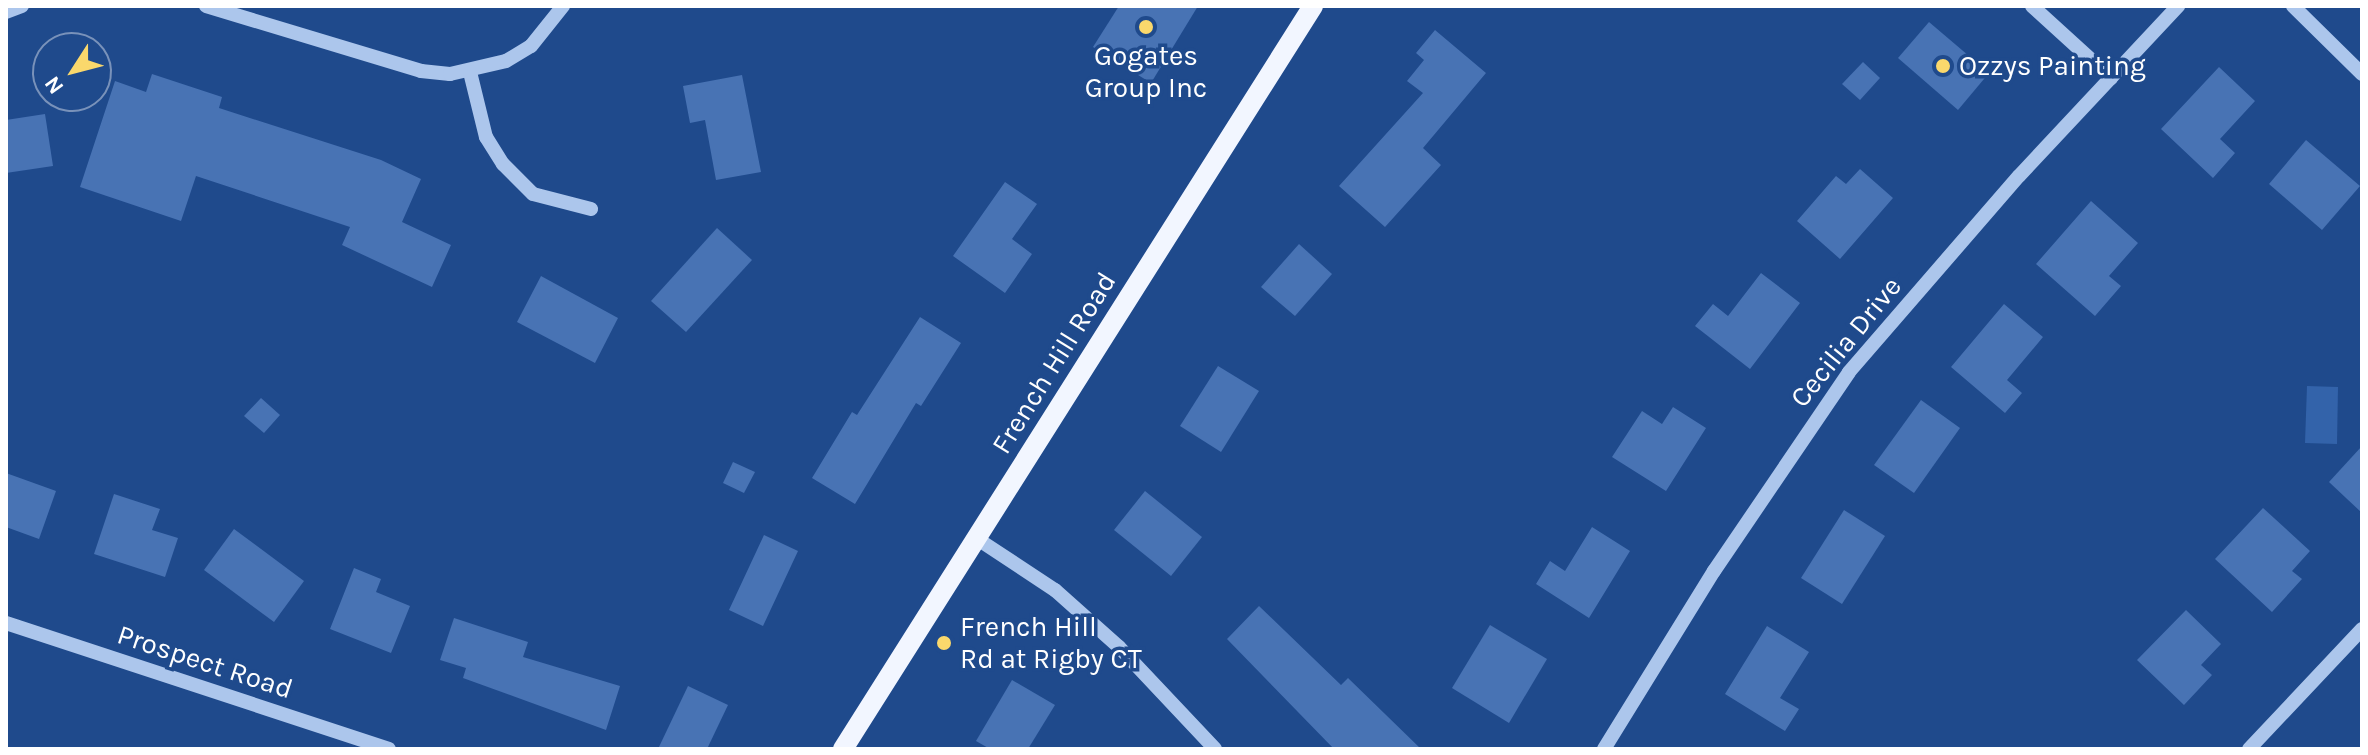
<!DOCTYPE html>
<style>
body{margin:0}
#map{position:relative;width:2368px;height:755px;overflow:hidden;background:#1f4a8c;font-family:Karla,sans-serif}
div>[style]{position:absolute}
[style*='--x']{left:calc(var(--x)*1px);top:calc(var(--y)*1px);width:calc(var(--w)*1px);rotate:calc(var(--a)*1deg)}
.green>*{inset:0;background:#3363aa}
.building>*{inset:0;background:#4873b4}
.minor>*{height:14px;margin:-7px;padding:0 7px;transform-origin:7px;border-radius:7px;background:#acc6ec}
.major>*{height:20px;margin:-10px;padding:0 10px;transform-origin:10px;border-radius:10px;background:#f2f6ff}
.dots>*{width:22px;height:22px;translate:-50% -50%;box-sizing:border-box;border:4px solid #1f4a8c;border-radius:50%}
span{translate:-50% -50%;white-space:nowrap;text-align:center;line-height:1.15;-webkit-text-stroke:7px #1f4a8c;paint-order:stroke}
.poi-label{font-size:28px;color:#fff}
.left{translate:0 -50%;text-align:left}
.street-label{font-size:28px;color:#fff}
.frame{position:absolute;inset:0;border:8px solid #fff;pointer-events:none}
.north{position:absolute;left:32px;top:32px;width:80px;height:80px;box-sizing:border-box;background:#1f4a8c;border:2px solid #7992ba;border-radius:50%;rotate:234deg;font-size:22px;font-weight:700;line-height:32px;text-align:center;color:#fff}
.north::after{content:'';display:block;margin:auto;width:28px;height:36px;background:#fad86c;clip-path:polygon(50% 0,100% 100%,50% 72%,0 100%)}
</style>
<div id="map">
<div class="green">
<i style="clip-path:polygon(2307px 386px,2338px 387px,2337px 444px,2305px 443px)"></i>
</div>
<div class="building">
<i style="clip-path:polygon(1119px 6px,1198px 6px,1151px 83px,1093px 47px)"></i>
<i style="clip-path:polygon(1929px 22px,1989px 73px,1958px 110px,1898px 58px)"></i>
<i style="clip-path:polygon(1435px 30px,1486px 73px,1423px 148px,1441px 165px,1385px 227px,1339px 186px,1423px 93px,1407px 81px,1424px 60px,1416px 53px)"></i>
<i style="clip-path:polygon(1863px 62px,1880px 78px,1860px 100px,1842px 84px)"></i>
<i style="clip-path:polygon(2219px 67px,2255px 101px,2220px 139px,2235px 153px,2213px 178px,2161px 129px)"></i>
<i style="clip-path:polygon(152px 74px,222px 97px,219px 108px,381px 160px,421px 179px,402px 222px,451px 245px,432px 287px,342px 245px,350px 227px,196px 176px,181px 221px,80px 187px,115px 81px,146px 92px)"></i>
<i style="clip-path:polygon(742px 75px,761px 172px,716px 180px,705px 120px,690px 123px,683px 86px)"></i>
<i style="clip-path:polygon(45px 114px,53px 166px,6px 173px,6px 120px)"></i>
<i style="clip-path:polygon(2306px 140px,2360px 186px,2322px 230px,2269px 184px)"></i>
<i style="clip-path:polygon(1860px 169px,1893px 198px,1840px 259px,1797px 221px,1836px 176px,1846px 184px)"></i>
<i style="clip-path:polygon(1005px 182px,1037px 204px,1012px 239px,1032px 254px,1005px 293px,953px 256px)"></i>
<i style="clip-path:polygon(2091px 201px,2138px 243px,2109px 276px,2121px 286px,2095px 316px,2036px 264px)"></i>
<i style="clip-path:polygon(717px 228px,752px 260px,686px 332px,651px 301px)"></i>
<i style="clip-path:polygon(1299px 244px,1332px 274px,1295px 316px,1261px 287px)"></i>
<i style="clip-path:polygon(1761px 273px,1800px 303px,1750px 369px,1695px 326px,1713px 304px,1728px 316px)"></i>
<i style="clip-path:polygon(541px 276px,618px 318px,595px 363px,517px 322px)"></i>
<i style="clip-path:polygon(2004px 304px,2043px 337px,2007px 380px,2022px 393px,2005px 413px,1951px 367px)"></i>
<i style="clip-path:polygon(920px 317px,961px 343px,921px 406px,916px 403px,855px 504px,812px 478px,852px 412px,857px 415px)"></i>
<i style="clip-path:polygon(1218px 366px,1259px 391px,1221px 452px,1180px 426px)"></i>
<i style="clip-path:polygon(261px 398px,280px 415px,264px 433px,244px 416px)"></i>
<i style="clip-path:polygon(1921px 400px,1960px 428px,1914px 493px,1874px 465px)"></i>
<i style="clip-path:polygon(1673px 407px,1706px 428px,1666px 491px,1612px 457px,1642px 411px,1662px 424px)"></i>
<i style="clip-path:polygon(2362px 446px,2362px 513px,2329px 482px)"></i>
<i style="clip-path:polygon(733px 462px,755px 472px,744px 493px,723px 483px)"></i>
<i style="clip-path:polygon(6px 473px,56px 491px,39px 539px,6px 527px)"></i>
<i style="clip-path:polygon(1145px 491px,1202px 537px,1171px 576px,1114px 530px)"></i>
<i style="clip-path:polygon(114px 494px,160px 509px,152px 530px,178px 538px,165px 577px,94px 554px)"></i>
<i style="clip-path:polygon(2263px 508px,2310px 551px,2292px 571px,2302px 579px,2272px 612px,2215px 559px)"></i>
<i style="clip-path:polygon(1844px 510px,1885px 536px,1842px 604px,1801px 578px)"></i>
<i style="clip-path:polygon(1592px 527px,1630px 551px,1589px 618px,1536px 584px,1550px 561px,1565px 571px)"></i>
<i style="clip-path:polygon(234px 529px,304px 581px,274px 622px,204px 570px)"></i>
<i style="clip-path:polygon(764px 535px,798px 551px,763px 626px,729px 610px)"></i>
<i style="clip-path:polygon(354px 568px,381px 579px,376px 592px,410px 606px,391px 653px,330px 629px)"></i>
<i style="clip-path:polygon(1259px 606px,1341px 685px,1348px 678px,1421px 749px,1334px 749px,1227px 639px)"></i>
<i style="clip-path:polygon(2186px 610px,2221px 644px,2201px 665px,2212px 675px,2184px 705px,2137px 660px)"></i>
<i style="clip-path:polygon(454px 618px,528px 642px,523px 657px,620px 686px,606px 730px,463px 678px,466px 668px,440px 660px)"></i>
<i style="clip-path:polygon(1490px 625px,1547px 659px,1509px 723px,1452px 688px)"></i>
<i style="clip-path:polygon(1767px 626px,1809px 652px,1780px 698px,1799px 709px,1785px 731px,1725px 694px)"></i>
<i style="clip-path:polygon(1012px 680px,1055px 705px,1028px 749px,990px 749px,976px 741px)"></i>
<i style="clip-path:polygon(688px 686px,728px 705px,707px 749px,658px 749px)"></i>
</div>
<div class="minor">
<i style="--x:206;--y:6;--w:225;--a:16.8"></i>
<i style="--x:421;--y:71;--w:29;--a:6"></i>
<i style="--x:450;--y:74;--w:57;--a:-13.1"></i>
<i style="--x:506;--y:61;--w:29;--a:-31"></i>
<i style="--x:531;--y:46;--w:51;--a:-51.3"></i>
<i style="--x:2032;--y:6;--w:107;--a:42.3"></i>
<i style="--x:2293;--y:6;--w:97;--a:44.6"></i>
<i style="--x:6;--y:12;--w:17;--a:-21"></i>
<i style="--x:470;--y:72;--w:67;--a:76.2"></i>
<i style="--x:486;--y:137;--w:32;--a:58"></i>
<i style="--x:503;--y:164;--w:42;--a:45"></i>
<i style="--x:533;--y:194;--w:60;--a:14.5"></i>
<i style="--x:976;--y:538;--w:95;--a:33.4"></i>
<i style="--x:1055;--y:590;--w:86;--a:41.7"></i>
<i style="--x:1119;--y:647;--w:140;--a:46.7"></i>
<i style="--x:6;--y:623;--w:403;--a:18.2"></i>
<i style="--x:1604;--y:749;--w:209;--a:-58.3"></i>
<i style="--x:1714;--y:571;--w:240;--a:-55.8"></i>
<i style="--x:1849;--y:372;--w:259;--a:-49.1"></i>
<i style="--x:2019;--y:176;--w:233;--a:-46.9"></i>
<i style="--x:2249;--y:749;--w:165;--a:-46.7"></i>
</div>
<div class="major">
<i style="--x:843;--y:749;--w:879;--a:-57.68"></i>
</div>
<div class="dots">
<i style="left:1146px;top:27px;background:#fad86c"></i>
<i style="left:1943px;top:66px;background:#fad86c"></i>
<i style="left:944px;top:643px;background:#fad86c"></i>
</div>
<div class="poi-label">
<span style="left:1146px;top:72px">Gogates<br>Group Inc</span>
<span class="left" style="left:1959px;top:66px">Ozzys Painting</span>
<span class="left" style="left:960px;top:643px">French Hill<br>Rd at Rigby CT</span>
</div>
<div class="street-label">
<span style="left:1846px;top:342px;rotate:-51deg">Cecilia Drive</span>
<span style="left:1054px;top:363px;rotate:-58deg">French Hill Road</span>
<span style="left:205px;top:662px;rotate:18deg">Prospect Road</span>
</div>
<div class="frame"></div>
<div class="north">N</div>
</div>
